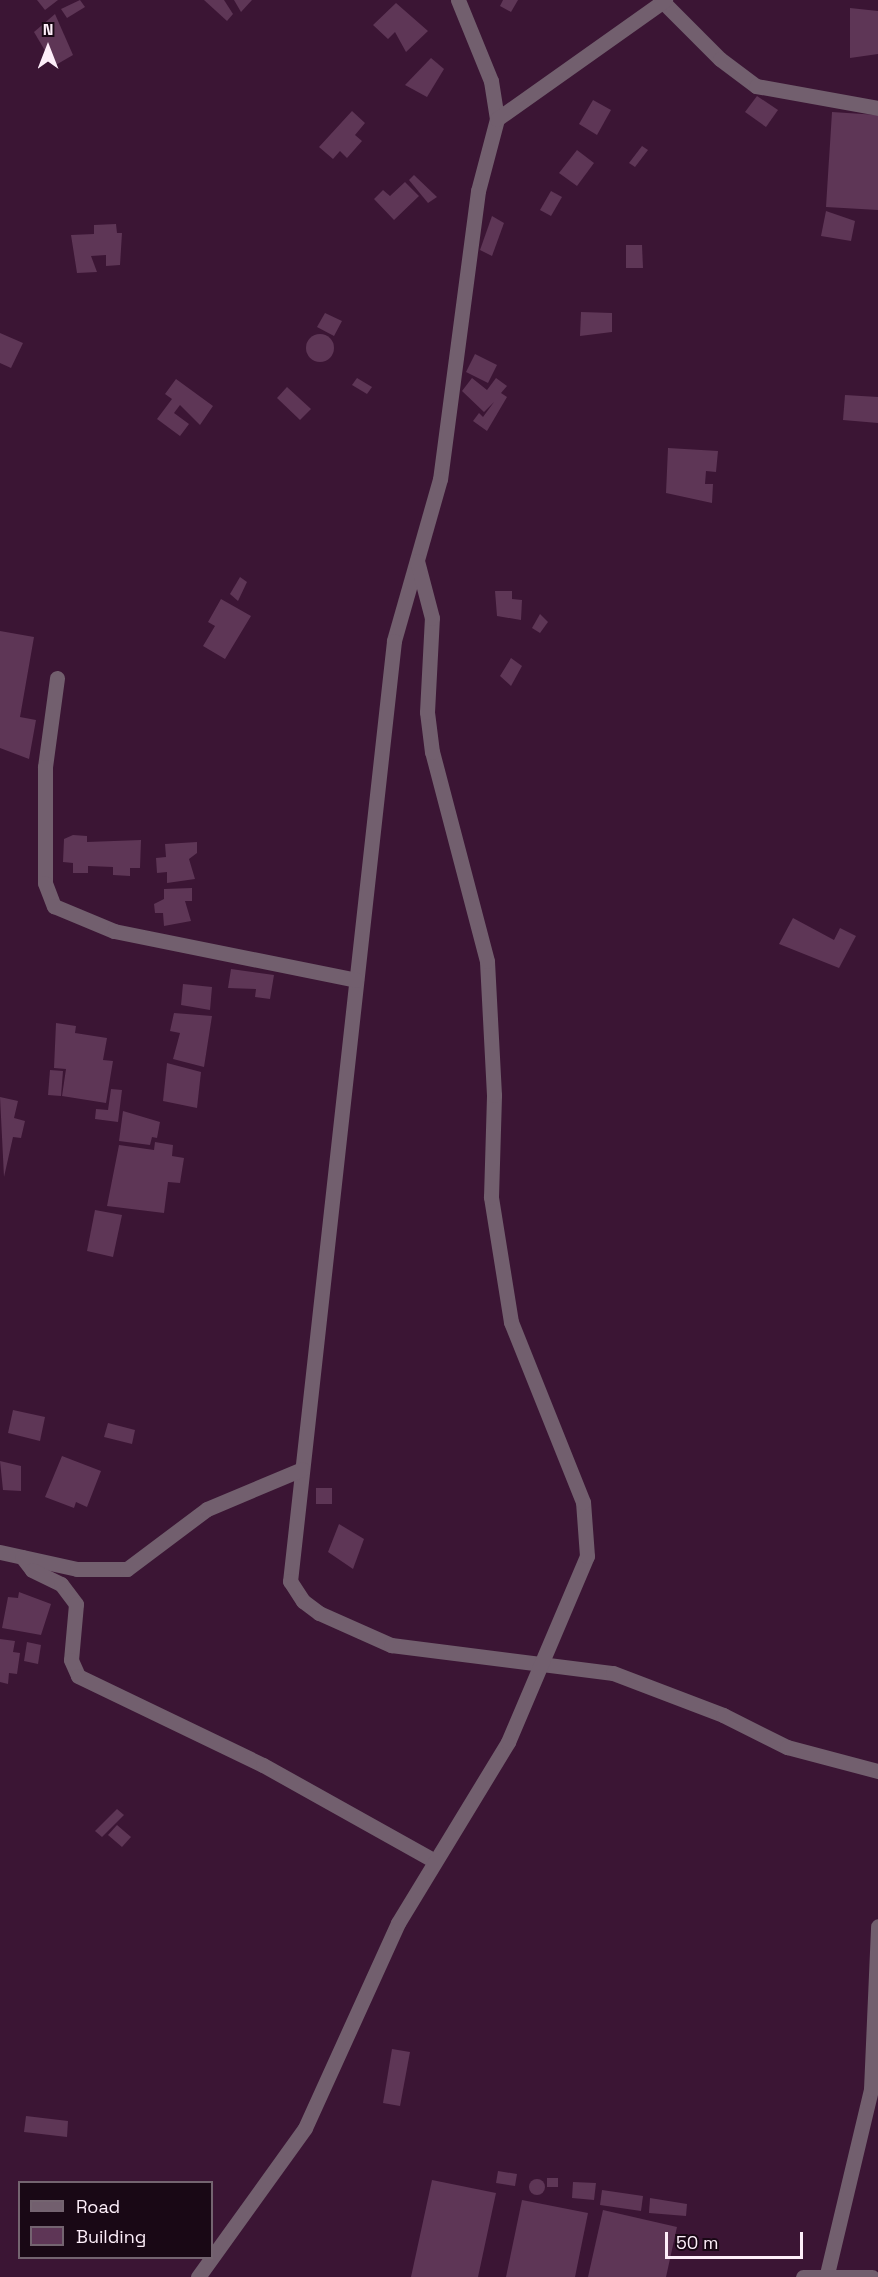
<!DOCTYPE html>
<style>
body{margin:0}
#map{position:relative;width:878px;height:2277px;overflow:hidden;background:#3b1534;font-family:"Space Grotesk",sans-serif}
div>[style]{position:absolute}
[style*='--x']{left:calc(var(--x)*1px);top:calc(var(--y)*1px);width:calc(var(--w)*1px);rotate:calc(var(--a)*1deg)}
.building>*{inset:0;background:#5e3656}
.round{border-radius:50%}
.minor>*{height:15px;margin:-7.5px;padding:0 7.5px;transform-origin:7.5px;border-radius:7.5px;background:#725f6e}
span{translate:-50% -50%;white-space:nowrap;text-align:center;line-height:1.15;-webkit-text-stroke:5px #190815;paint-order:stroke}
.legend{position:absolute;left:18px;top:2181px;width:195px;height:78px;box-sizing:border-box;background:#190815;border:2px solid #746470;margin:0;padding:8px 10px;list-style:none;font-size:18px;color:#fdeef9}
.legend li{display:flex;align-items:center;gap:12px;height:30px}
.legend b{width:30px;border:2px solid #746470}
.north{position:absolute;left:18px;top:18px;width:60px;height:60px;-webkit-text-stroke:4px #190815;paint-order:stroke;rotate:0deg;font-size:16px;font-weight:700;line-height:24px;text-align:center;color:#fdeef9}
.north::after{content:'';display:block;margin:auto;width:21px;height:27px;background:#fdeef9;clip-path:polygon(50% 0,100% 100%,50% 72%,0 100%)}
.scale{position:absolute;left:665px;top:2232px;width:138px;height:27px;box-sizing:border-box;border:3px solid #fdeef9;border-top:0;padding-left:8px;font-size:18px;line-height:21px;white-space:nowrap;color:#fdeef9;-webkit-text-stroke:4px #190815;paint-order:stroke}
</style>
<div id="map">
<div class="building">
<i style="clip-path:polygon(37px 0,58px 0,45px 10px)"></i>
<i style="clip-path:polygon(80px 0,85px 7px,67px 18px,61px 9px)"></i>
<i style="clip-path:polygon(204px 0,224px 0,233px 14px,227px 21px)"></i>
<i style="clip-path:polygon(234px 0,252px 0,241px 12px)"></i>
<i style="clip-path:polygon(503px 0,518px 0,511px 12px,500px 6px)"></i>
<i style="clip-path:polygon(396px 3px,428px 31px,406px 52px,395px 32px,388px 39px,373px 25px)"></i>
<i style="clip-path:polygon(850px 8px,878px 11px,878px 54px,850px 58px)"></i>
<i style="clip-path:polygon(55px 14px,73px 55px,54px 66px,34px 32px)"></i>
<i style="clip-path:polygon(431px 58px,444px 69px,427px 97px,405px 85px)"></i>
<i style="clip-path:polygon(757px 96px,778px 110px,766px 127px,745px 112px)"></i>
<i style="clip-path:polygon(593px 100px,611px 110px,597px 135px,579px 124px)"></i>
<i style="clip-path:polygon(352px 111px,365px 123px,355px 135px,362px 141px,347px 158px,340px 151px,333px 159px,319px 147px)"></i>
<i style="clip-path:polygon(832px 112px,878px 115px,878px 210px,826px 207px)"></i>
<i style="clip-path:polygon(642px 146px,648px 150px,635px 167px,629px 163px)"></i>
<i style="clip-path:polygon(577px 150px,594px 163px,577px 186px,559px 173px)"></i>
<i style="clip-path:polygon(414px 175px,437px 197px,428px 203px,409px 180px)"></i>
<i style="clip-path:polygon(405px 182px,419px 196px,394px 220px,374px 199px,383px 190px,390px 196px)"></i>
<i style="clip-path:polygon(551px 191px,562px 197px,551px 216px,540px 210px)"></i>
<i style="clip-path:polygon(826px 211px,855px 221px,851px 241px,821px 236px)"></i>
<i style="clip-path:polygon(492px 216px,504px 223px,492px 256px,480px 250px)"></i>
<i style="clip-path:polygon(116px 224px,117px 233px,122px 233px,120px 265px,106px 266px,106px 255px,91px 256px,97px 272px,77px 273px,71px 235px,94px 234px,94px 225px)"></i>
<i style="clip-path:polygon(626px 245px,642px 245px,643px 268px,626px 268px)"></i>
<i style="clip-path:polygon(581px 312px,612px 313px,612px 332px,580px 336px)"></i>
<i style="clip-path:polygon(325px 313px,342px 321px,334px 336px,317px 327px)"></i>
<i style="clip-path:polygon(0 333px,23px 343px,11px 368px,0 363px)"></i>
<i class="round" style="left:306px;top:334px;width:28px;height:28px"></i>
<i style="clip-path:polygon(475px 354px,497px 365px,488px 383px,466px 372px)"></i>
<i style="clip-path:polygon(357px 378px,372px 387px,367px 394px,352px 385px)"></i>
<i style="clip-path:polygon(472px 378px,487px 390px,496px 378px,507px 386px,501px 393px,507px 397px,487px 431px,473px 421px,479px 413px,483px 417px,494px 402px,484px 412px,462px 391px)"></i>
<i style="clip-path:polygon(176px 379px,213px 406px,200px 425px,180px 405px,174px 413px,189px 424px,180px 436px,157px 419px,172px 399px,165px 394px)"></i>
<i style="clip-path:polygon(287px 387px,311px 409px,300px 420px,277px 398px)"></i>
<i style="clip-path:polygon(845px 395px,878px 397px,878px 423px,843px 420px)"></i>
<i style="clip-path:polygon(668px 448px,718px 451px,716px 472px,706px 471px,705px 484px,713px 484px,712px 503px,666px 493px)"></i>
<i style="clip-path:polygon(240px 577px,247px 582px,238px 601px,230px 594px)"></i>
<i style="clip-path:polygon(495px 591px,512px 591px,512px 599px,522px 600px,521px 620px,497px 616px)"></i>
<i style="clip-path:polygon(221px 599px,251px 616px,225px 659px,203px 646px,215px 626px,208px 622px)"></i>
<i style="clip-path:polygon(540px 614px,548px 622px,540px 633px,532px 628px)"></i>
<i style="clip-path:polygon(0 631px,34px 637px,20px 717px,36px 720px,29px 759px,0 748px)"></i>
<i style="clip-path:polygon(511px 658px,522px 666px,511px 686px,500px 676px)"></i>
<i style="clip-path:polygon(73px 835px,87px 836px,87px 842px,141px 840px,140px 868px,130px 868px,130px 876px,113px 875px,113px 867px,88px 866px,88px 873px,73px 873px,73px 863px,63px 862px,64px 839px)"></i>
<i style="clip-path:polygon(197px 842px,197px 853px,189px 859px,195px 879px,167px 883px,167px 872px,157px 873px,156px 858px,166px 857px,165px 844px)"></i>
<i style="clip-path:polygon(192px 888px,192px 901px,185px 901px,191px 921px,164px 926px,163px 913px,155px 913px,154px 904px,164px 899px,164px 889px)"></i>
<i style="clip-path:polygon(793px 918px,834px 940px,840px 928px,856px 936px,839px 968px,779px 944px)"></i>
<i style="clip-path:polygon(231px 969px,274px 975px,270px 999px,255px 997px,256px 989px,228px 988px)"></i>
<i style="clip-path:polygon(183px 984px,212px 987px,210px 1010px,181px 1005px)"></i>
<i style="clip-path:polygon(174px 1013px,212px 1016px,204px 1067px,173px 1059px,180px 1033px,170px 1031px)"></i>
<i style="clip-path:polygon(56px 1023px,76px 1026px,75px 1033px,107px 1038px,103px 1060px,113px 1061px,106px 1103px,62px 1096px,66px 1069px,54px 1068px)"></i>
<i style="clip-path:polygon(167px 1063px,201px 1072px,197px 1108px,163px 1101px)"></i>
<i style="clip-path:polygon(50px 1070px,63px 1071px,61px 1096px,48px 1095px)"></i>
<i style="clip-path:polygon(111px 1089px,122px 1090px,118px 1122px,95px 1119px,96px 1109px,108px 1110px)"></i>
<i style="clip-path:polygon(0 1097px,18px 1101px,14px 1118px,25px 1121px,21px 1138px,13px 1137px,4px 1177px)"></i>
<i style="clip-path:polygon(123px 1111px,160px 1122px,157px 1138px,152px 1137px,150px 1145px,119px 1141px)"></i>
<i style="clip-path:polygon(155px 1142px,173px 1145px,172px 1156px,184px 1158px,180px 1183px,168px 1182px,164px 1213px,107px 1206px,119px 1145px,154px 1150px)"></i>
<i style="clip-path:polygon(95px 1210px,122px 1215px,113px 1257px,87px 1251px)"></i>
<i style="clip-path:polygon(13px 1410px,45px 1417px,40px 1441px,8px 1433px)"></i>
<i style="clip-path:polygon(108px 1423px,135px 1430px,132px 1444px,104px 1437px)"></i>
<i style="clip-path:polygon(62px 1456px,101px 1471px,87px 1507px,76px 1502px,74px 1508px,45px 1497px)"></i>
<i style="clip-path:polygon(0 1461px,21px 1466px,21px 1491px,3px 1490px)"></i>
<i style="clip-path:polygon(316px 1488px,332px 1488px,332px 1504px,316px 1504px)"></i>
<i style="clip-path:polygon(339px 1524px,364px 1539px,353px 1569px,328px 1552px)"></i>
<i style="clip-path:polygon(19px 1592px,51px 1604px,41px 1635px,2px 1628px,8px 1597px,18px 1598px)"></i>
<i style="clip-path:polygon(0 1639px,15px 1641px,13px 1652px,20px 1653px,17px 1674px,9px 1673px,8px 1684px,0 1682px)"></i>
<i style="clip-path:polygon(27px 1642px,41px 1645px,38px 1664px,24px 1661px)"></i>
<i style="clip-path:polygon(117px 1809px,124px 1815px,102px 1837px,95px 1831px)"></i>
<i style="clip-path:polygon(117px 1825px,131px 1837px,122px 1847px,108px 1835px)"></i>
<i style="clip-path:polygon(392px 2049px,410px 2052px,400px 2106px,383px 2103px)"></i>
<i style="clip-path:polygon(26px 2116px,68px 2121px,67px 2137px,24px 2132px)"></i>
<i style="clip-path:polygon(498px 2171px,517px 2174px,515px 2186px,496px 2183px)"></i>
<i style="clip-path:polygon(547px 2178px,558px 2178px,558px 2187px,547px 2187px)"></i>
<i class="round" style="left:529px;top:2179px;width:16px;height:16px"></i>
<i style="clip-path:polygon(432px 2180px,496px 2193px,478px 2277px,411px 2277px)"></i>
<i style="clip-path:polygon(573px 2182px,596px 2183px,594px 2200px,572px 2198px)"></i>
<i style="clip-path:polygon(602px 2190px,643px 2196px,641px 2211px,600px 2205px)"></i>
<i style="clip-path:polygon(650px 2198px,687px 2204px,686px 2216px,649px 2213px)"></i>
<i style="clip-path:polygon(522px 2200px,588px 2213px,575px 2277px,506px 2277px)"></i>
<i style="clip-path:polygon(603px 2210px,677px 2227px,666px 2277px,588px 2277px)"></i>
</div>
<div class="minor">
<i style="--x:458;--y:0;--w:87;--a:67.8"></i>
<i style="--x:491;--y:81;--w:38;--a:81"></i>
<i style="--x:497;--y:119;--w:74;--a:104.8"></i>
<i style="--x:478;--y:191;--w:290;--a:97.5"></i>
<i style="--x:440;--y:479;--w:168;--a:105.9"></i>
<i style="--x:394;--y:641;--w:946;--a:96.31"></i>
<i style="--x:290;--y:1581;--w:24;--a:57"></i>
<i style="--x:303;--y:1601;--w:20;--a:37"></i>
<i style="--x:319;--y:1613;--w:79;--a:24"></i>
<i style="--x:391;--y:1645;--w:224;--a:7.2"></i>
<i style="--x:613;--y:1673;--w:118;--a:20.9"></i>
<i style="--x:723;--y:1715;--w:72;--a:26.6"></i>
<i style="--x:787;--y:1747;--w:94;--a:14.8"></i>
<i style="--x:661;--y:0;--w:83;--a:45"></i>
<i style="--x:720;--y:59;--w:45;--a:36.9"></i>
<i style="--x:756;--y:86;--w:124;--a:10.2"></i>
<i style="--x:497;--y:119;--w:206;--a:-35.3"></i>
<i style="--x:57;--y:678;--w:90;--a:97.7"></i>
<i style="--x:45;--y:767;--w:116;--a:90"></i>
<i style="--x:45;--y:883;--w:25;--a:69"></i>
<i style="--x:54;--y:906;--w:65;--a:22.6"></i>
<i style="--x:114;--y:931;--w:247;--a:11.4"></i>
<i style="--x:0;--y:1552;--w:79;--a:12.4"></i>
<i style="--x:77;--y:1569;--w:50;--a:0"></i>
<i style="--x:127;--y:1569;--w:100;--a:-36.9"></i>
<i style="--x:207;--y:1509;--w:103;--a:-22.8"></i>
<i style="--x:22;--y:1557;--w:16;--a:52"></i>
<i style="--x:32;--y:1570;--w:32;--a:26"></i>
<i style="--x:61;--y:1584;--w:25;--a:53"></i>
<i style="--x:76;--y:1604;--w:56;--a:95.1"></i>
<i style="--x:71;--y:1660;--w:17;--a:66"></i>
<i style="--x:78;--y:1676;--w:205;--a:25.7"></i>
<i style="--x:263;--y:1765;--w:195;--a:29.2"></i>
<i style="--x:827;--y:2274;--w:190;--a:-76.6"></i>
<i style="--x:871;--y:2089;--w:163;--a:-87.5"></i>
<i style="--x:198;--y:2277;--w:183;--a:-54.3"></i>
<i style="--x:305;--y:2128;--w:225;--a:-65.6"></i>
<i style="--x:398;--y:1923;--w:212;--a:-58.7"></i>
<i style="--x:508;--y:1742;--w:202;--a:-67"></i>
<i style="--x:587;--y:1556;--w:54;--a:-94.2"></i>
<i style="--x:583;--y:1502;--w:194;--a:-111.8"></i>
<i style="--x:511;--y:1322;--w:127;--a:-99.1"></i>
<i style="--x:491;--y:1197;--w:102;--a:-88.3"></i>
<i style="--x:494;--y:1095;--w:134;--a:-93"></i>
<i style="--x:487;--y:961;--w:216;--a:-104.7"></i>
<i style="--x:432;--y:752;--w:40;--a:-97.1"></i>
<i style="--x:427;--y:712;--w:94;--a:-87"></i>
<i style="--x:432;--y:618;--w:59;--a:-104.7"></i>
<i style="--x:803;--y:2277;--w:69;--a:0"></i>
</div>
<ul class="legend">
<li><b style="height:8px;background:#725f6e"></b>Road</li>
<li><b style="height:16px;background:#5e3656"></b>Building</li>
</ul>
<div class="north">N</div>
<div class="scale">50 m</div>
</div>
